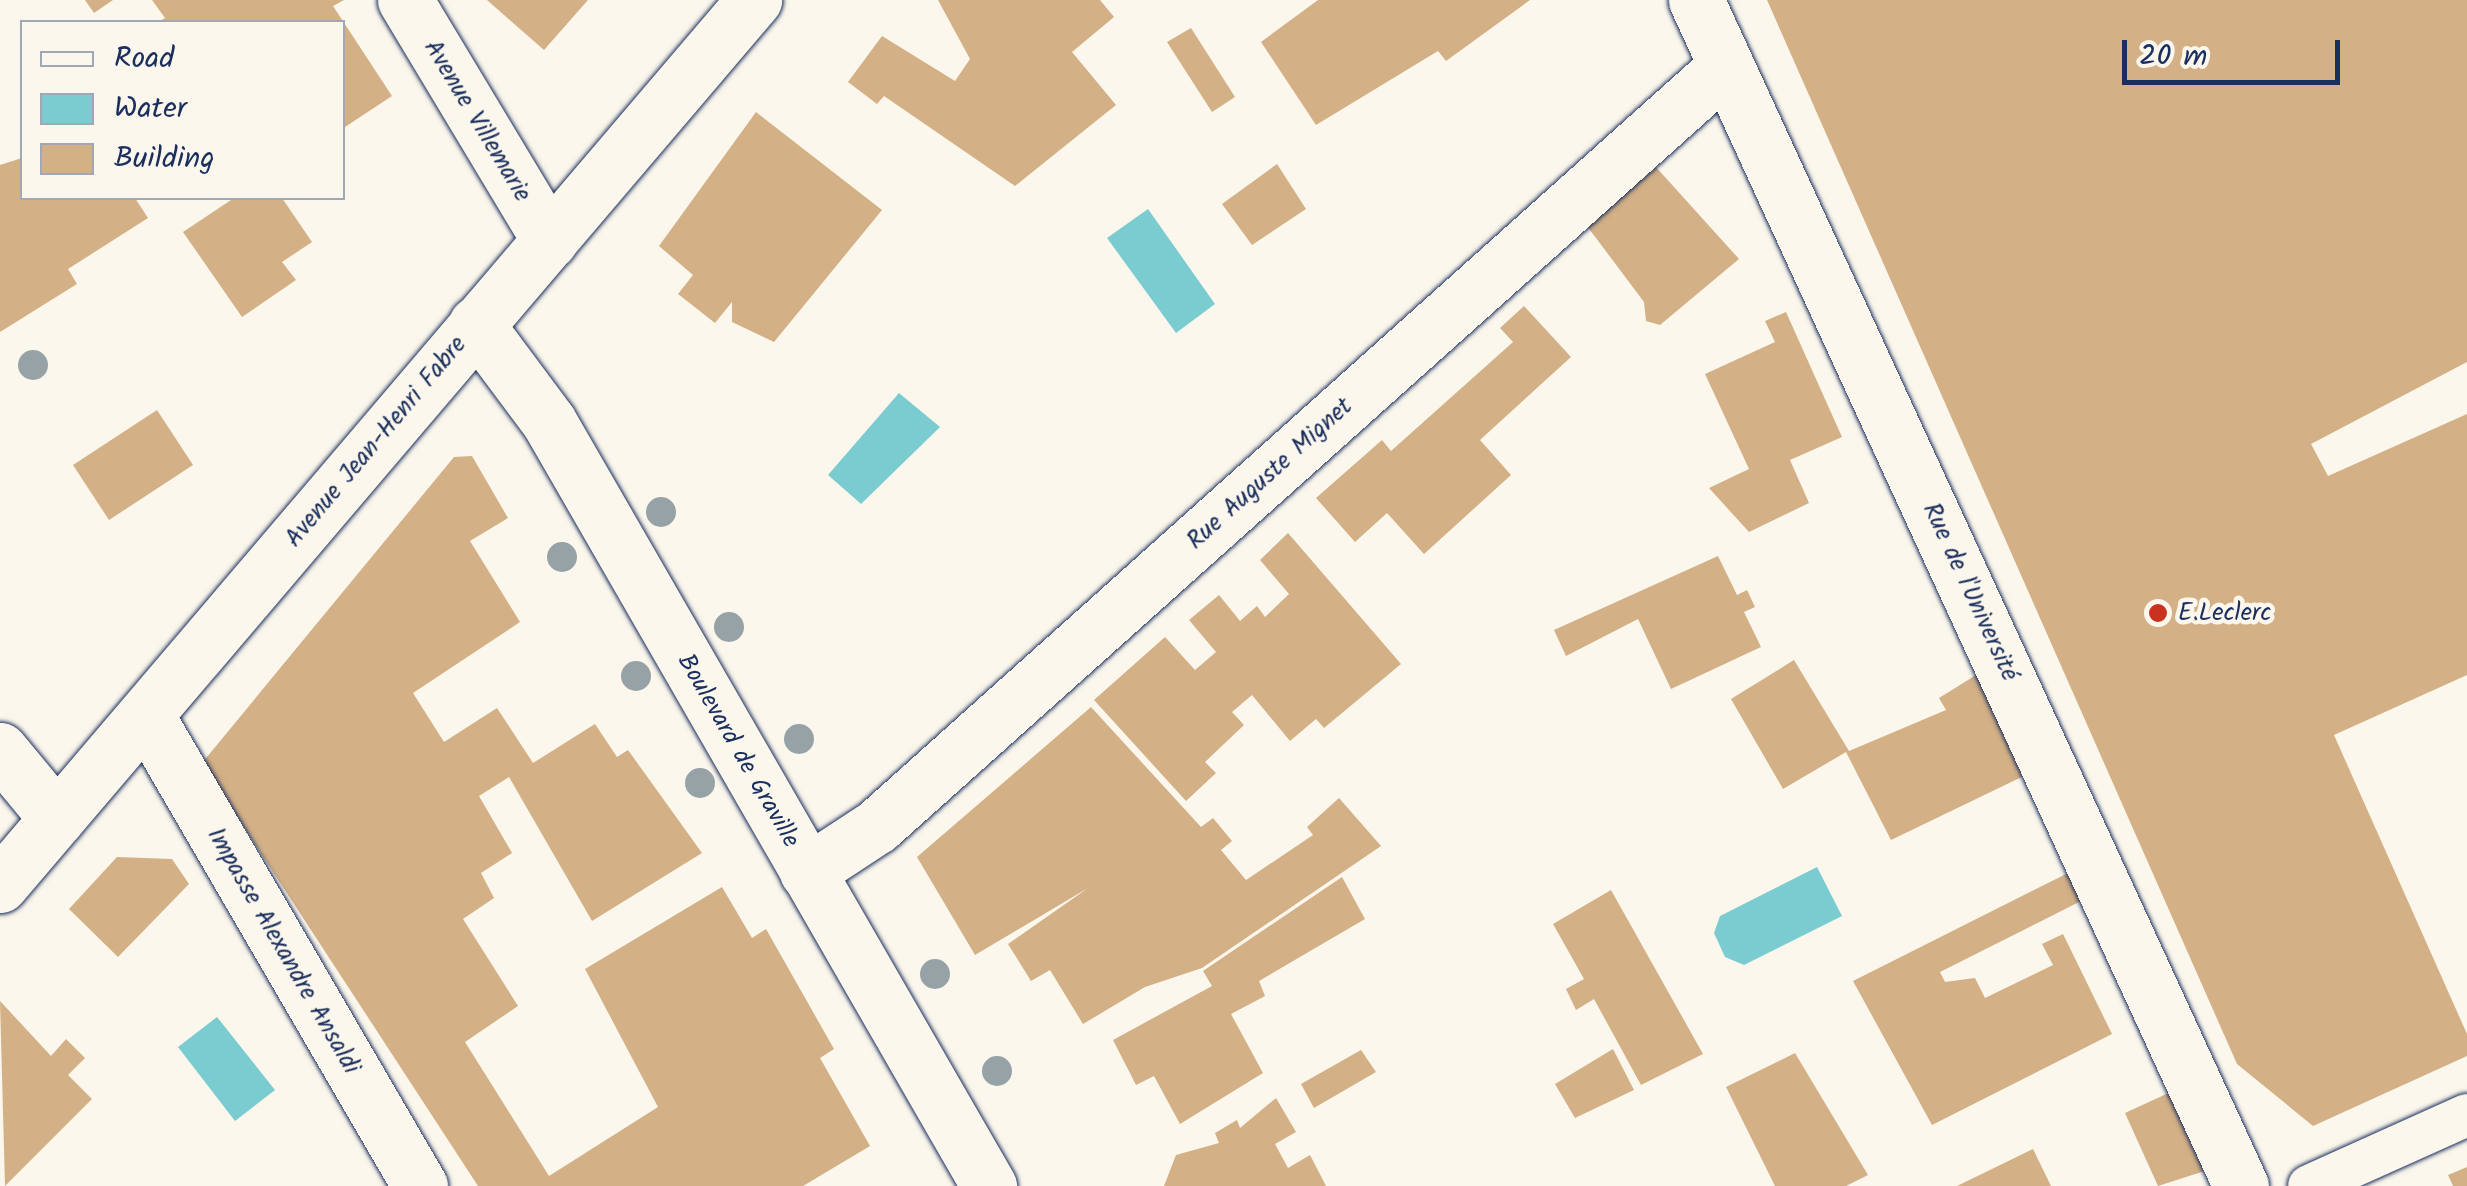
<!DOCTYPE html>
<meta charset="utf-8">
<style>
body{margin:0}
#map{position:relative;width:2467px;height:1186px;overflow:hidden;background:#fbf7ec;font-family:Kalam,sans-serif}
div>[style]{position:absolute}
[style*='--x']{left:calc(var(--x)*1px);top:calc(var(--y)*1px);width:calc(var(--w)*1px);rotate:calc(var(--a)*1deg)}
.water>*{inset:0;background:#7bccd1}
.building>*{inset:0;background:#d3b086}
.roads{filter:drop-shadow(0 0 2px #1b2f5e) drop-shadow(0 0 2px #1b2f5e)}
.lane>*{height:42px;margin:-21px;padding:0 21px;transform-origin:21px;border-radius:21px;background:#fbf7ec}
.street>*{height:55px;margin:-27.5px;padding:0 27.5px;transform-origin:27.5px;border-radius:27.5px;background:#fbf7ec}
.secondary>*{height:55px;margin:-27.5px;padding:0 27.5px;transform-origin:27.5px;border-radius:27.5px;background:#fbf7ec}
.trees>*{width:30px;height:30px;margin:-15px;border-radius:50%;background:#97a2a6}
.dots>*{width:28px;height:28px;translate:-50% -50%;box-sizing:border-box;border:5px solid #fbf7ec;border-radius:50%}
span{translate:-50% -50%;white-space:nowrap;text-align:center;line-height:1.15;-webkit-text-stroke:9px #fbf7ec;paint-order:stroke}
.street-label{font-size:25px;color:#1b2f5e}
.poi-label{font-size:25px;color:#1b2f5e}
.left{translate:0 -50%;text-align:left}
.legend{position:absolute;left:20px;top:20px;width:325px;height:180px;box-sizing:border-box;background:#fbf7ec;border:2px solid #a1a7b3;margin:0;padding:12px 18px;list-style:none;font-size:30px;color:#1b2f5e}
.legend li{display:flex;align-items:center;gap:20px;height:50px}
.legend b{width:50px;border:2px solid #a1a7b3}
.scale{position:absolute;left:2122px;top:40px;width:218px;height:45px;box-sizing:border-box;border:5px solid #1b2f5e;border-top:0;padding-left:12px;font-size:30px;line-height:35px;white-space:nowrap;color:#1b2f5e;-webkit-text-stroke:8px #fbf7ec;paint-order:stroke}
</style>
<div id="map">
<div class="water">
<i style="clip-path:polygon(1148px 209px,1215px 304px,1176px 333px,1107px 238px)"></i>
<i style="clip-path:polygon(899px 393px,940px 427px,861px 504px,828px 475px)"></i>
<i style="clip-path:polygon(1817px 867px,1842px 916px,1744px 965px,1725px 957px,1714px 933px,1720px 916px)"></i>
<i style="clip-path:polygon(217px 1017px,275px 1090px,235px 1121px,178px 1047px)"></i>
</div>
<div class="building">
<i style="clip-path:polygon(85px 0,113px 0,94px 13px)"></i>
<i style="clip-path:polygon(152px 0,344px 0,333px 6px,392px 96px,342px 129px,342px 22px,158px 22px,165px 18px)"></i>
<i style="clip-path:polygon(487px 0,588px 0,544px 50px)"></i>
<i style="clip-path:polygon(938px 0,1100px 0,1114px 17px,1072px 52px,1116px 105px,1015px 186px,884px 96px,877px 104px,848px 82px,882px 36px,955px 81px,970px 59px)"></i>
<i style="clip-path:polygon(1318px 0,1530px 0,1446px 61px,1438px 51px,1316px 125px,1261px 42px)"></i>
<i style="clip-path:polygon(1767px 0,2467px 0,2467px 362px,2311px 444px,2328px 476px,2467px 414px,2467px 675px,2334px 735px,2467px 1034px,2467px 1056px,2313px 1126px,2237px 1064px)"></i>
<i style="clip-path:polygon(1191px 28px,1235px 97px,1212px 112px,1167px 42px)"></i>
<i style="clip-path:polygon(756px 112px,882px 210px,774px 342px,732px 322px,732px 302px,715px 323px,678px 294px,693px 275px,659px 246px)"></i>
<i style="clip-path:polygon(22px 158px,22px 198px,135px 198px,148px 218px,68px 269px,77px 284px,0 332px,0 165px)"></i>
<i style="clip-path:polygon(1277px 164px,1306px 209px,1252px 245px,1222px 204px)"></i>
<i style="clip-path:polygon(1655px 166px,1739px 259px,1660px 325px,1646px 321px,1644px 302px,1587px 226px)"></i>
<i style="clip-path:polygon(234px 198px,282px 198px,312px 242px,282px 262px,296px 280px,242px 317px,183px 232px)"></i>
<i style="clip-path:polygon(1524px 306px,1571px 357px,1480px 440px,1511px 475px,1424px 554px,1387px 513px,1355px 542px,1316px 498px,1382px 440px,1391px 451px,1513px 342px,1500px 328px)"></i>
<i style="clip-path:polygon(1786px 312px,1842px 437px,1790px 460px,1809px 503px,1749px 532px,1709px 488px,1749px 469px,1705px 374px,1775px 342px,1765px 321px)"></i>
<i style="clip-path:polygon(157px 410px,193px 465px,109px 520px,73px 465px)"></i>
<i style="clip-path:polygon(472px 456px,508px 518px,470px 541px,520px 622px,413px 693px,444px 742px,497px 708px,533px 763px,595px 724px,617px 757px,628px 750px,702px 853px,592px 921px,509px 777px,479px 796px,512px 853px,481px 873px,494px 898px,463px 919px,518px 1006px,465px 1042px,549px 1176px,658px 1107px,585px 969px,722px 887px,752px 938px,766px 929px,834px 1049px,820px 1058px,870px 1146px,803px 1186px,478px 1186px,202px 763px,454px 457px)"></i>
<i style="clip-path:polygon(1288px 533px,1401px 664px,1324px 728px,1316px 719px,1290px 741px,1252px 695px,1232px 712px,1244px 725px,1205px 762px,1216px 773px,1186px 801px,1094px 700px,1165px 637px,1195px 670px,1216px 652px,1189px 620px,1219px 595px,1240px 621px,1257px 606px,1265px 617px,1289px 594px,1260px 560px)"></i>
<i style="clip-path:polygon(1718px 556px,1737px 595px,1747px 590px,1755px 607px,1744px 612px,1761px 647px,1671px 689px,1638px 619px,1566px 656px,1554px 630px)"></i>
<i style="clip-path:polygon(1794px 660px,1849px 751px,1946px 710px,1939px 698px,1984px 670px,2030px 773px,1891px 840px,1846px 752px,1783px 789px,1731px 699px)"></i>
<i style="clip-path:polygon(1091px 707px,1201px 827px,1213px 818px,1232px 841px,1221px 850px,1246px 880px,1313px 835px,1307px 827px,1339px 798px,1381px 846px,1202px 968px,1145px 987px,1083px 1024px,1050px 970px,1031px 981px,1008px 944px,1088px 888px,975px 955px,917px 857px)"></i>
<i style="clip-path:polygon(117px 857px,172px 859px,189px 884px,118px 957px,69px 909px)"></i>
<i style="clip-path:polygon(2074px 870px,2087px 898px,1940px 972px,1945px 982px,1975px 978px,1985px 998px,2053px 965px,2042px 944px,2063px 934px,2112px 1034px,1932px 1125px,1853px 981px)"></i>
<i style="clip-path:polygon(1342px 877px,1365px 919px,1259px 981px,1265px 996px,1231px 1014px,1263px 1073px,1180px 1124px,1154px 1076px,1136px 1085px,1113px 1040px,1212px 986px,1203px 971px)"></i>
<i style="clip-path:polygon(1611px 890px,1703px 1054px,1641px 1085px,1594px 999px,1576px 1010px,1566px 989px,1584px 979px,1553px 924px)"></i>
<i style="clip-path:polygon(0 1001px,51px 1056px,66px 1039px,85px 1058px,68px 1075px,92px 1099px,5px 1186px)"></i>
<i style="clip-path:polygon(1613px 1049px,1634px 1090px,1575px 1118px,1555px 1084px)"></i>
<i style="clip-path:polygon(1361px 1050px,1376px 1072px,1314px 1108px,1301px 1084px)"></i>
<i style="clip-path:polygon(1795px 1053px,1868px 1175px,1846px 1186px,1775px 1186px,1726px 1087px)"></i>
<i style="clip-path:polygon(2175px 1090px,2211px 1169px,2158px 1186px,2125px 1113px)"></i>
<i style="clip-path:polygon(1276px 1098px,1296px 1132px,1275px 1144px,1288px 1168px,1310px 1155px,1326px 1186px,1164px 1186px,1176px 1155px,1219px 1143px,1215px 1133px,1237px 1120px,1240px 1128px)"></i>
<i style="clip-path:polygon(2033px 1149px,2051px 1186px,1957px 1186px)"></i>
<i style="clip-path:polygon(2467px 1167px,2467px 1186px,2453px 1186px,2448px 1175px)"></i>
</div>
<div class="roads">
<div class="lane">
<i style="--x:2309;--y:1186;--w:173;--a:-24.2"></i>
</div>
<div class="street">
<i style="--x:405;--y:0;--w:281;--a:59"></i>
<i style="--x:1696;--y:0;--w:1305;--a:65.32"></i>
<i style="--x:476;--y:324;--w:122;--a:53.3"></i>
<i style="--x:549;--y:422;--w:882;--a:60.06"></i>
<i style="--x:146;--y:715;--w:545;--a:59.81"></i>
<i style="--x:0;--y:750;--w:89;--a:50.4"></i>
<i style="--x:807;--y:872;--w:84;--a:-33.3"></i>
<i style="--x:877;--y:826;--w:1139;--a:-41.83"></i>
</div>
<div class="secondary">
<i style="--x:0;--y:885;--w:1163;--a:-49.57"></i>
</div>
</div>
<div class="trees">
<i style="left:33px;top:365px"></i>
<i style="left:661px;top:512px"></i>
<i style="left:562px;top:557px"></i>
<i style="left:729px;top:627px"></i>
<i style="left:636px;top:676px"></i>
<i style="left:799px;top:739px"></i>
<i style="left:700px;top:783px"></i>
<i style="left:935px;top:974px"></i>
<i style="left:997px;top:1071px"></i>
</div>
<div class="dots">
<i style="left:2158px;top:613px;background:#c8321e"></i>
</div>
<div class="street-label">
<span style="left:477px;top:121px;rotate:59deg">Avenue Villemarie</span>
<span style="left:376px;top:442px;rotate:-50deg">Avenue Jean-Henri Fabre</span>
<span style="left:1270px;top:474px;rotate:-42deg">Rue Auguste Mignet</span>
<span style="left:1970px;top:592px;rotate:65deg">Rue de l'Université</span>
<span style="left:738px;top:751px;rotate:60deg">Boulevard de Graville</span>
<span style="left:283px;top:951px;rotate:60deg">Impasse Alexandre Ansaldi</span>
</div>
<div class="poi-label">
<span class="left" style="left:2178px;top:613px">E.Leclerc</span>
</div>
<ul class="legend">
<li><b style="height:12px;background:#fbf7ec"></b>Road</li>
<li><b style="height:28px;background:#7bccd1"></b>Water</li>
<li><b style="height:28px;background:#d3b086"></b>Building</li>
</ul>
<div class="scale">20 m</div>
</div>
